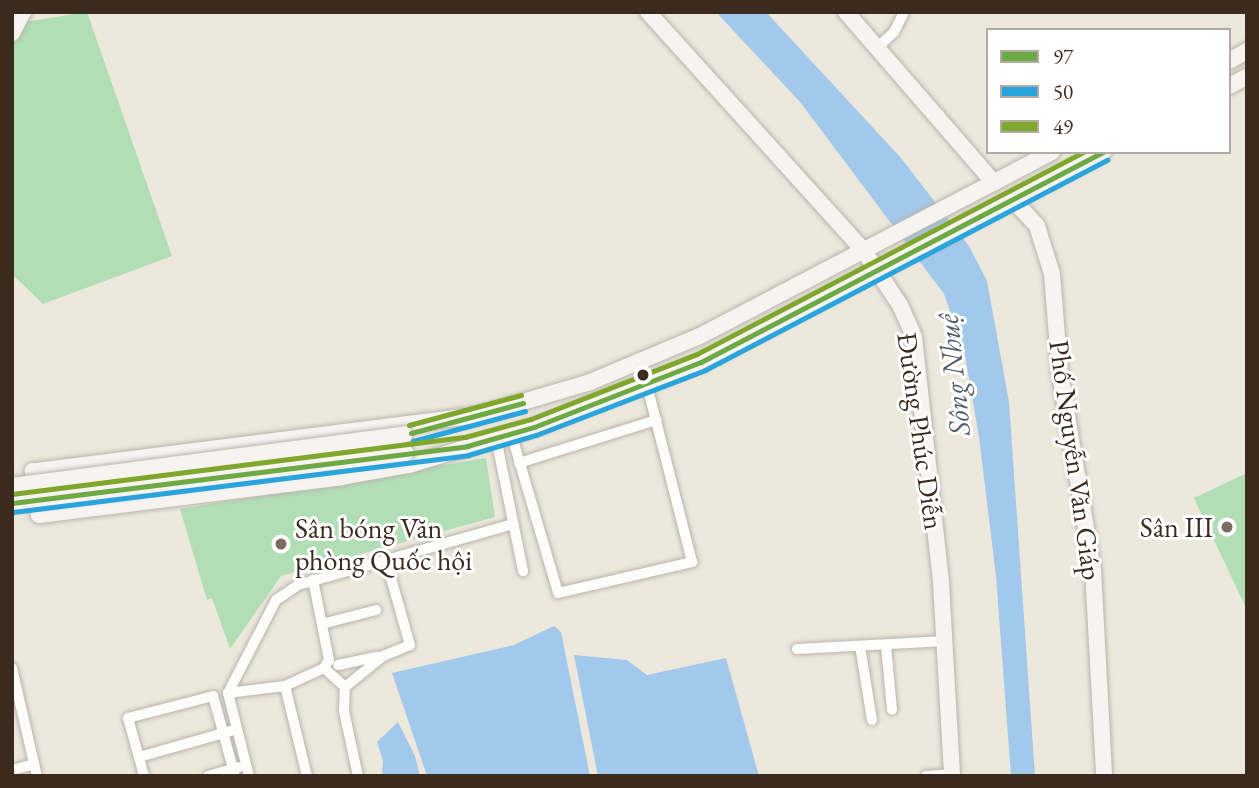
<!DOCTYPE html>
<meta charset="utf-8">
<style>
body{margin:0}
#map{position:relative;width:1259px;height:788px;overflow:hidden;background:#ece8dc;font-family:"EB Garamond",serif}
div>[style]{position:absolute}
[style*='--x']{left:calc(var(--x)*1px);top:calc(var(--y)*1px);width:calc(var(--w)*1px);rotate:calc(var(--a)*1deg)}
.green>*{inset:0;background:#b2deb6}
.water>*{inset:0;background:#a2c8eb}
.roads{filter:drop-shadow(0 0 2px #b8b4ab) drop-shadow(0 0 2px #b8b4ab)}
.street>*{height:10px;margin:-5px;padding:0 5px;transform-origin:5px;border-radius:5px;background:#fcfcfa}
.secondary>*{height:16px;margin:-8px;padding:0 8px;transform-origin:8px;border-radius:8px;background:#f6f3f0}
.bridges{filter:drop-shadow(0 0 2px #b8b4ab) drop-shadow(0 0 2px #b8b4ab)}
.secondary-bridge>*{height:16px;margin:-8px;padding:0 8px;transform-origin:8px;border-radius:8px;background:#f6f3f0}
.bus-1>*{height:5px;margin:-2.5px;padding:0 2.5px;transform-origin:2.5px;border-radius:2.5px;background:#6daa46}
.bus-2>*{height:5px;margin:-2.5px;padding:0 2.5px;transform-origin:2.5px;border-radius:2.5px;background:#2aa4dd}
.bus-3>*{height:5px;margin:-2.5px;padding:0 2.5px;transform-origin:2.5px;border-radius:2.5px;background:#7fa72b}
.dots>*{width:19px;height:19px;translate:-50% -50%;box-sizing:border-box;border:4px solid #fff;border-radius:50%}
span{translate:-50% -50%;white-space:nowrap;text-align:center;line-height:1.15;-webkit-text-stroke:6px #fff;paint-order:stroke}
.street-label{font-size:28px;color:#3b2a1e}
.poi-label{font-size:28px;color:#3b2a1e}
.right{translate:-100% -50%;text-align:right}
.left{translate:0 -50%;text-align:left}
.water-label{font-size:30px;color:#545c68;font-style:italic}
.frame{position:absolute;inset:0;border:14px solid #3b2a1e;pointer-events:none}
.legend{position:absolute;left:986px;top:28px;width:245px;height:126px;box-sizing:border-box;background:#fff;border:2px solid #b1aaa5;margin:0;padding:9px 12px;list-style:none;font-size:21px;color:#3b2a1e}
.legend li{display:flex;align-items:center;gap:14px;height:35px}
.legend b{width:35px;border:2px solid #b1aaa5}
</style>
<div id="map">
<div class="green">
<i style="clip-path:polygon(87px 12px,172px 256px,43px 304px,12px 274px,12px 33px,18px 23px)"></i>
<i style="clip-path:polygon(486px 458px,495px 517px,281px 576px,230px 649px,212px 598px,207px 600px,180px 509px)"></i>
<i style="clip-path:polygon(1247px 473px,1247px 610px,1194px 498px)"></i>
</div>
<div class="water">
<i style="clip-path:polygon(716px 12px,766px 12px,901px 158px,969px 246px,987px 281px,1009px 402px,1035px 776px,1011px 776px,996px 576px,979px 437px,964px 350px,944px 294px,800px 102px)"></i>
<i style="clip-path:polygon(554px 626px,561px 632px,590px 776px,427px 776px,392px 673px,514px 645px)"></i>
<i style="clip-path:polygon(574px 655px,627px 660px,647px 675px,726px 658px,759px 776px,598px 776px)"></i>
<i style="clip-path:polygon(398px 722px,415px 756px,420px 776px,382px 776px,383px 761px,377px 742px)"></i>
</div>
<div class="roads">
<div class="street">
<i style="--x:879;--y:46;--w:21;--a:-43"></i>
<i style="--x:894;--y:32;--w:22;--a:-63"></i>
<i style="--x:511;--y:433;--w:167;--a:73.6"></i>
<i style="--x:558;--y:593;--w:138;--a:-13"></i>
<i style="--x:692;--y:562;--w:182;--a:-104.3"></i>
<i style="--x:496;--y:438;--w:136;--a:78.5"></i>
<i style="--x:519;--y:463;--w:144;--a:-17.4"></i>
<i style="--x:322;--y:624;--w:56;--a:-14.5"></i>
<i style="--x:860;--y:646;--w:75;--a:80.8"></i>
<i style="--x:886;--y:646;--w:64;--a:84.6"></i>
<i style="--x:797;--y:649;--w:149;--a:-3.1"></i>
<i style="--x:338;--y:665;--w:40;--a:-12"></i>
<i style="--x:12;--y:668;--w:111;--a:77"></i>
<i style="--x:324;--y:668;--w:28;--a:42"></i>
<i style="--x:285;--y:686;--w:93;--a:76.3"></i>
<i style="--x:228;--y:693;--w:57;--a:-7"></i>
<i style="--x:285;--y:686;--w:43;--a:-24.8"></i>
<i style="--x:324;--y:668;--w:9;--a:-58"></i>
<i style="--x:329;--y:660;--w:82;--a:-101.3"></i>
<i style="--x:139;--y:757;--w:96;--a:-15.8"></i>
<i style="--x:12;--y:770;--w:23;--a:-15"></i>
<i style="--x:144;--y:776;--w:60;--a:-105.4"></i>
<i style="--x:128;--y:718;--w:88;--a:-14.5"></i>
<i style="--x:213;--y:696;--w:83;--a:74.6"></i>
<i style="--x:208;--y:776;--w:32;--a:-16"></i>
<i style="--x:249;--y:776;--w:86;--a:-104.2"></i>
<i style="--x:228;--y:693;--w:105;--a:-62.7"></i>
<i style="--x:276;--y:600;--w:27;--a:-34"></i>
<i style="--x:298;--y:585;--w:223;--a:-15.8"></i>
<i style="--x:358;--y:776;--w:66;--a:-102.2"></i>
<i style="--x:344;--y:711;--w:24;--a:-88"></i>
<i style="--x:345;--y:687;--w:49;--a:-39.2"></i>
<i style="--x:383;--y:656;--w:29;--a:-22"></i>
<i style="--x:410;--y:645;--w:88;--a:-105.8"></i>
<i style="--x:926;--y:776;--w:26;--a:-4"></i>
</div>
<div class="secondary">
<i style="--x:648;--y:12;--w:322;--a:47.9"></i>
<i style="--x:864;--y:251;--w:65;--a:56.3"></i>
<i style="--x:900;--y:305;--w:35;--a:66"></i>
<i style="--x:914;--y:337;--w:247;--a:83.7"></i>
<i style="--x:941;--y:583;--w:193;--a:86.7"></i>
<i style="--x:846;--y:12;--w:226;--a:49.1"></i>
<i style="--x:12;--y:33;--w:24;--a:-62"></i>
<i style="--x:1229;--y:61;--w:21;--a:-29"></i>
<i style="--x:1229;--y:86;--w:20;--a:-27"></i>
<i style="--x:1012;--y:199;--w:37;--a:47"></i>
<i style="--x:1037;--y:226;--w:50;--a:72.6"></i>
<i style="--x:1052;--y:274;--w:99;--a:85.4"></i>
<i style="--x:1060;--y:373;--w:200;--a:80.5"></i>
<i style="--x:1093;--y:570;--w:206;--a:86.9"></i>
<i style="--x:479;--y:415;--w:450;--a:172.8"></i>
<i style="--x:33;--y:471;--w:44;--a:82.2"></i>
<i style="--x:39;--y:515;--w:305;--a:-7.1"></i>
<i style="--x:342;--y:477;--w:68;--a:-10.2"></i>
<i style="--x:409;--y:465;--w:131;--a:-16.9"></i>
<i style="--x:534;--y:427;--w:179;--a:-21.3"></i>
<i style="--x:701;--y:362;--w:454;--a:-27.6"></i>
<i style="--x:472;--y:417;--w:123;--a:-16.5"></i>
<i style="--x:590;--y:382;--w:119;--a:-22.7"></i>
<i style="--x:700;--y:336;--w:397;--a:-27.6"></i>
</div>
</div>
<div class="bridges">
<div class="secondary-bridge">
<i style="--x:12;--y:486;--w:396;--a:-7.5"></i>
<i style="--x:12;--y:503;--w:397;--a:-7.2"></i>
</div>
</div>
<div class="bus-1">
<i style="--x:411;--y:433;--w:116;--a:-15"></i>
<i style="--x:12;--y:503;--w:459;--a:-7.1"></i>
<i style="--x:467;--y:446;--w:70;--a:-15.8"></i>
<i style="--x:534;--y:427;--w:179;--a:-21.3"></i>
<i style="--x:701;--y:362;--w:454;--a:-27.6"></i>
</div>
<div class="bus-2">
<i style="--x:413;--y:441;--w:116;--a:-15"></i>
<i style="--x:13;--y:512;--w:459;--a:-7.1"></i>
<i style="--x:468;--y:455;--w:71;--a:-16.4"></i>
<i style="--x:536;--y:435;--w:181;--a:-21"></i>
<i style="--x:705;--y:370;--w:454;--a:-27.6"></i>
</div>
<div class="bus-3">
<i style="--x:409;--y:425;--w:116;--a:-15"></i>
<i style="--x:12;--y:494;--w:457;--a:-7.2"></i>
<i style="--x:465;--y:437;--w:68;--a:-15.3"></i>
<i style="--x:531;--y:419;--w:178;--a:-21.4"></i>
<i style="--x:697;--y:354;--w:437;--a:-27.6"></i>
</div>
<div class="dots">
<i style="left:643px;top:375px;background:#3b2a1e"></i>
<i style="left:1227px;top:527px;background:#796c60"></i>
<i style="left:281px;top:544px;background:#796c60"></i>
</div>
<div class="street-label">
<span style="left:921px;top:431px;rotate:82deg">Đường Phúc Diễn</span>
<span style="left:1076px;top:460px;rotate:82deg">Phố Nguyễn Văn Giáp</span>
</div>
<div class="poi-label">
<span class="right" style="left:1213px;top:527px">Sân III</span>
<span class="left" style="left:295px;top:544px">Sân bóng Văn<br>phòng Quốc hội</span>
</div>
<div class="water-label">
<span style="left:954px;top:375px;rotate:-96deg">Sông Nhuệ</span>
</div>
<div class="frame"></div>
<ul class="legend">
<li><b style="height:9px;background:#6daa46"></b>97</li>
<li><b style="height:9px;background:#2aa4dd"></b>50</li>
<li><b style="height:9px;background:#7fa72b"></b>49</li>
</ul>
</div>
